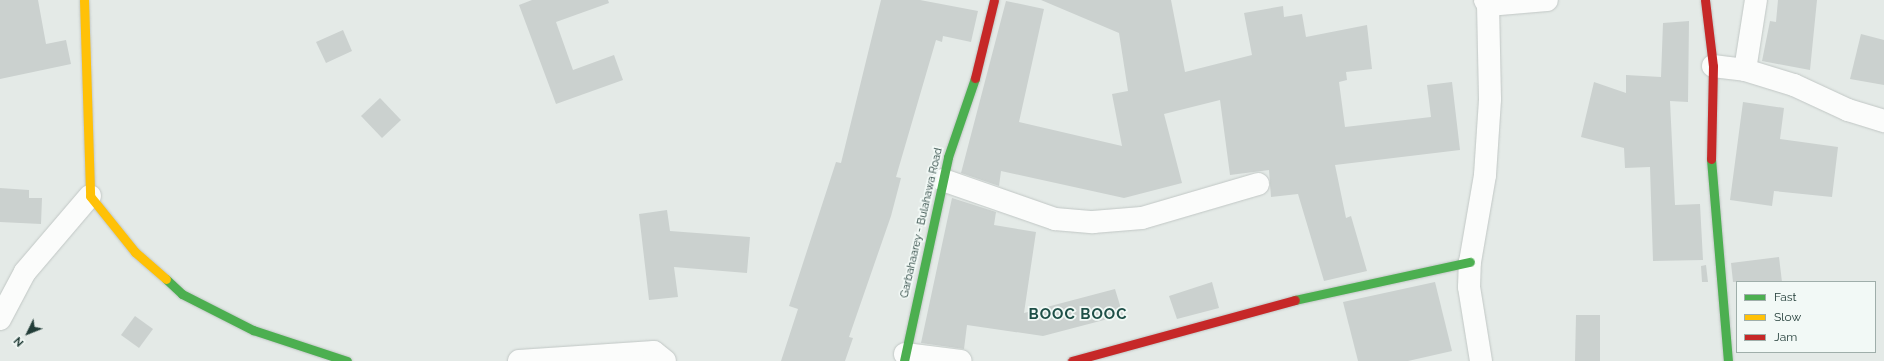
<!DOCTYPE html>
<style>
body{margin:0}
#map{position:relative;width:1884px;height:361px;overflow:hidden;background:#e4eae7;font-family:Raleway,sans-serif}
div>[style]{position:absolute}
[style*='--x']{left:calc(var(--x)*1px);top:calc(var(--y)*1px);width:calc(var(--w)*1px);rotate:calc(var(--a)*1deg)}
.building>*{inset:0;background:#cbd1cf}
.roads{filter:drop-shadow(0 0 1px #c1c7c5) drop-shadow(0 0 1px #c1c7c5)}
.street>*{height:22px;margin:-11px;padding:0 11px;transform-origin:11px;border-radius:11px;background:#fbfcfb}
.fast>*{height:9px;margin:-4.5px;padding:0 4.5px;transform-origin:4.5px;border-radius:4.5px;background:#4caf50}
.slow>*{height:9px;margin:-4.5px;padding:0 4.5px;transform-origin:4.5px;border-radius:4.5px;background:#ffc107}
.jam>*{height:9px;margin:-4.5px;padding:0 4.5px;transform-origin:4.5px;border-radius:4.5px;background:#c62828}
span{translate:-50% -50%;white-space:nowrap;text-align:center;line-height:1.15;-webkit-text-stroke:3.5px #f2f9f6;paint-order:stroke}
.street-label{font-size:11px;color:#223d38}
.district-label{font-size:15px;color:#1e4f47;font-weight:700;letter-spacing:1px}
.legend{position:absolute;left:1736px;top:281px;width:140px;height:72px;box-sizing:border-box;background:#f2f9f6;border:1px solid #9faeaa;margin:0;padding:5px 7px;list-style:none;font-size:12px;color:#223d38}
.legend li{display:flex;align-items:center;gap:8px;height:20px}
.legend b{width:20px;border:1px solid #9faeaa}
.north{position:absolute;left:8px;top:313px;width:40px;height:40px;-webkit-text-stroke:3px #f2f9f6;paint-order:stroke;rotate:227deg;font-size:11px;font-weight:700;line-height:16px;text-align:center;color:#223d38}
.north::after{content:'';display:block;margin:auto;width:14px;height:18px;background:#223d38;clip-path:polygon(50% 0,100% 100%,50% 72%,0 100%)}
</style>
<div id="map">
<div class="building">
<i style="clip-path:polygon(0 0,38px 0,46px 44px,66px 40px,71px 64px,0 79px)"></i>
<i style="clip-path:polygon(532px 0,608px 0,609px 3px,556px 22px,573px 70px,614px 55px,623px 80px,556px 104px,519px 5px)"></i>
<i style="clip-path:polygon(881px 0,920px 0,978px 11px,971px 42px,943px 36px,942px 42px,936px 40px,896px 177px,901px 178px,891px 216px,849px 337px,853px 338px,845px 361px,781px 361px,798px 309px,789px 306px,836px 162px,841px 163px)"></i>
<i style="clip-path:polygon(1041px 0,1171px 0,1185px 72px,1252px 55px,1244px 13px,1283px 6px,1284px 17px,1302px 14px,1306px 37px,1367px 25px,1372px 69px,1346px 72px,1347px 80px,1339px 82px,1345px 127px,1431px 117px,1427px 85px,1452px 82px,1460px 150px,1335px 165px,1346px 218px,1351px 216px,1367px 271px,1324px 281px,1298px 194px,1271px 197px,1269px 170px,1230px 175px,1220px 100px,1164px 114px,1182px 183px,1124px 198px,1001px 171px,999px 186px,961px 173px,1006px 1px,1044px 9px,1019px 122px,1122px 146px,1112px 94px,1128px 91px,1119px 33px)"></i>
<i style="clip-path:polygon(1778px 0,1817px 0,1810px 70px,1762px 61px,1770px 21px,1776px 22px)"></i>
<i style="clip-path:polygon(1689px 21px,1688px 102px,1670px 101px,1675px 205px,1700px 204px,1703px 260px,1653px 261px,1650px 167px,1625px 168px,1624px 148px,1581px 137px,1594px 82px,1626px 93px,1626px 75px,1661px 77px,1663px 23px)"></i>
<i style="clip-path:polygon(343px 30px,352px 51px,326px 63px,316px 42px)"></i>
<i style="clip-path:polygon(1861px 34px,1884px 40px,1884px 85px,1850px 79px)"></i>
<i style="clip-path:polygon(380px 98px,401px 120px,382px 138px,361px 116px)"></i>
<i style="clip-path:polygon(1743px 102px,1784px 108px,1780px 139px,1838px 147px,1832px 197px,1774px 191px,1772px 206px,1730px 200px)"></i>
<i style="clip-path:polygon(0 188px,29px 190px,29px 198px,42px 198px,41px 224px,0 222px)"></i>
<i style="clip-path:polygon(952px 198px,996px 212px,994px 225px,1036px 232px,1024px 313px,1115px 289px,1123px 315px,1043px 336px,967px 325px,964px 349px,921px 343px)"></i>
<i style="clip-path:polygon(667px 210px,670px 231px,750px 237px,747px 273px,674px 267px,678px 297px,649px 300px,639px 214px)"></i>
<i style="clip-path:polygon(1779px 257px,1782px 282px,1733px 282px,1731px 263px)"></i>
<i style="clip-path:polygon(1706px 265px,1708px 282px,1702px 282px,1701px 266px)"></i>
<i style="clip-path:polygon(1212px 282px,1219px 308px,1177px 319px,1169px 296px)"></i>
<i style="clip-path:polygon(1435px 282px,1452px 351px,1408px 361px,1358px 361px,1343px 302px)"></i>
<i style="clip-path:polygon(1576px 315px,1600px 315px,1600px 361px,1575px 361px)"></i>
<i style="clip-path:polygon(135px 316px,153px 329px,139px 348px,121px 335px)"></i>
</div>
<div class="roads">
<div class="street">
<i style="--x:1485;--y:0;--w:6;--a:59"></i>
<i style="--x:1488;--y:5;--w:59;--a:-4.8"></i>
<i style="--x:1713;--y:66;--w:32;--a:7"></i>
<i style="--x:1745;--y:70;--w:51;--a:17"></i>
<i style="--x:1794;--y:85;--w:60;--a:24.8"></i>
<i style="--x:1848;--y:110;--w:38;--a:17"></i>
<i style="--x:1745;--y:70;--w:71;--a:-81.1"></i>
<i style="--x:943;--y:180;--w:119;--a:19.2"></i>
<i style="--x:1055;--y:219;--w:38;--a:5"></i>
<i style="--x:1093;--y:222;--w:49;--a:-4.7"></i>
<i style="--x:1142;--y:218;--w:121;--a:-16.3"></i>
<i style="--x:0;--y:319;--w:53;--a:-62"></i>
<i style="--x:25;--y:272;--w:100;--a:-49.5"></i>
<i style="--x:905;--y:354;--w:56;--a:7.1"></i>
<i style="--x:519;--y:361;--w:135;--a:-3.8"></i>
<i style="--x:654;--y:352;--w:14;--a:39"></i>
<i style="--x:1481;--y:361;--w:75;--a:-99.2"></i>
<i style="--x:1469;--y:287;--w:25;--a:-88"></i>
<i style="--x:1470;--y:262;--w:88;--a:-80.2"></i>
<i style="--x:1485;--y:175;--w:76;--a:-86.2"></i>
<i style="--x:1490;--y:99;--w:94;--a:-91.2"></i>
</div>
<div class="fast">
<i style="--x:1711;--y:159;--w:203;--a:85.2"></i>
<i style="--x:166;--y:279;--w:22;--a:43"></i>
<i style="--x:182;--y:294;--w:80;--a:26.9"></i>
<i style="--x:253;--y:330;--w:99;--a:18.3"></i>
<i style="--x:1295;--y:300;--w:179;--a:-12.3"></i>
<i style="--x:904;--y:361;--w:209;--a:-77.8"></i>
<i style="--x:948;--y:157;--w:83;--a:-71.1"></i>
</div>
<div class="slow">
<i style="--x:84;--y:0;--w:196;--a:88.2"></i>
<i style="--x:90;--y:196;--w:72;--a:51.2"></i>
<i style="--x:135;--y:252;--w:41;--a:41.1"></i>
</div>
<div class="jam">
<i style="--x:1705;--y:0;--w:66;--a:83.1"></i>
<i style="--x:1713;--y:66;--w:93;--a:91.2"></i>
<i style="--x:975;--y:78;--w:80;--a:-76.3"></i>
<i style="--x:1072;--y:361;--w:231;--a:-15.3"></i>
</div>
</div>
<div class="street-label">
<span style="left:922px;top:223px;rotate:-77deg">Garbahaarey - Bulahawa Road</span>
</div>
<div class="district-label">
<span style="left:1078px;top:315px">BOOC BOOC</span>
</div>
<ul class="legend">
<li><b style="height:5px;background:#4caf50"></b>Fast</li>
<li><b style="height:5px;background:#ffc107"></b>Slow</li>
<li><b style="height:5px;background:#c62828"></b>Jam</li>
</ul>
<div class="north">N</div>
</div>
